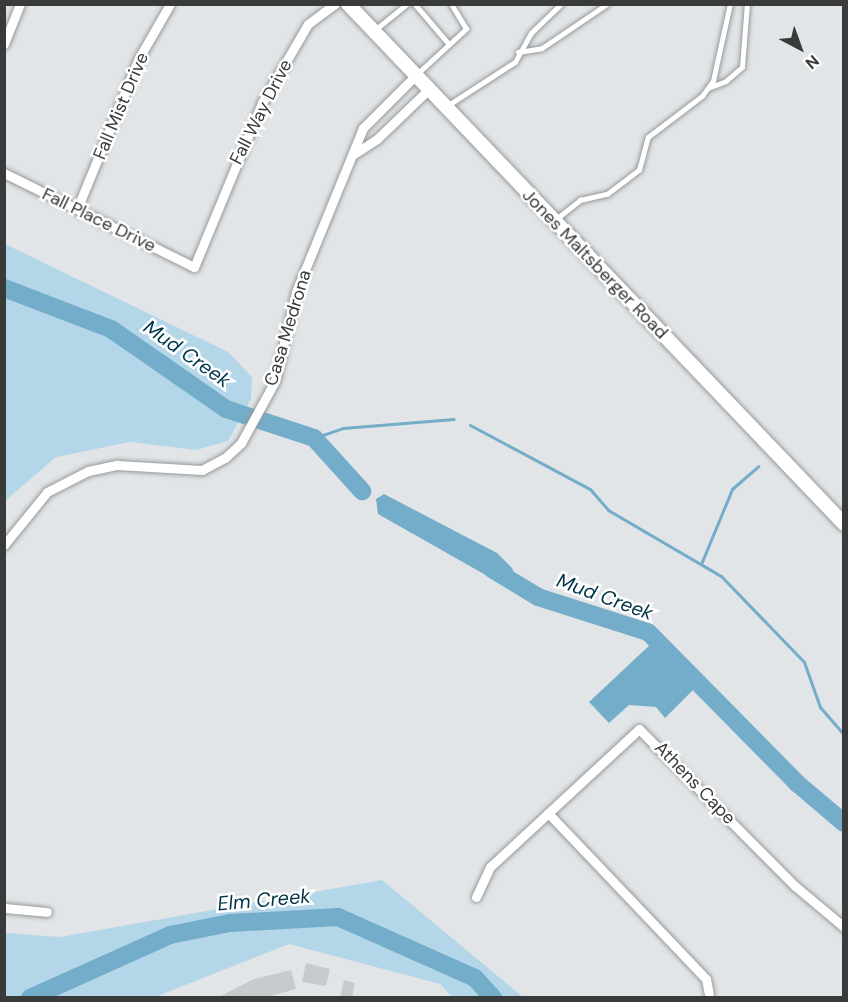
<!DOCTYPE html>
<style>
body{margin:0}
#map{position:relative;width:848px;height:1002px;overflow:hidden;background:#e2e5e7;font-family:"DM Sans",sans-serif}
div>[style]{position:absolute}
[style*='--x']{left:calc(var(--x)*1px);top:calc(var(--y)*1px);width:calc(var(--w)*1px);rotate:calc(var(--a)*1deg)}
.green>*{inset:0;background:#b3d6e8}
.water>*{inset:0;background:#73adc9}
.stream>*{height:3px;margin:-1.5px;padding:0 1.5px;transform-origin:1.5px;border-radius:1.5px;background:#73adc9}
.river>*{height:18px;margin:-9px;padding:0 9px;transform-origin:9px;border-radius:9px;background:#73adc9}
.building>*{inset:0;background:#c8cbcd}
.roads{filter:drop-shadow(0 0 2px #979a9c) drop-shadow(0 0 2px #979a9c)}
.service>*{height:4.5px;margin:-2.25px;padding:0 2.25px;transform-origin:2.25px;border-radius:2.25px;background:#fff}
.minor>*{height:9px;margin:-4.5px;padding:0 4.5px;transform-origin:4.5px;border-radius:4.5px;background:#fff}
.secondary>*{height:14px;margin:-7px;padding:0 7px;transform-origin:7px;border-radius:7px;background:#fff}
span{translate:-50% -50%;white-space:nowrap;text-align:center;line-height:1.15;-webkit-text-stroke:5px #fff;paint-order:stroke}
.street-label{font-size:18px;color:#393b3b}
.water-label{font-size:20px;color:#003649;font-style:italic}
.frame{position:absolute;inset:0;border:6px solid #393b3b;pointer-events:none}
.north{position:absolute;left:770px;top:18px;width:60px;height:60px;-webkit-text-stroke:4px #fff;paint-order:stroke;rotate:139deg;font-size:16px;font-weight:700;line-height:24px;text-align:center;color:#393b3b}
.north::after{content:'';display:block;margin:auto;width:21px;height:27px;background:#393b3b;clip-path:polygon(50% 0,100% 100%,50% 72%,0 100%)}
</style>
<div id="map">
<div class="green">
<i style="clip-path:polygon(5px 244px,228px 352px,252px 377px,251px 399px,228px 441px,196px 450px,130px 442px,56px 457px,5px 501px)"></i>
<i style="clip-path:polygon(382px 880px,523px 997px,452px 997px,440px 984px,289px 944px,155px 997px,5px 997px,5px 933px,60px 937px)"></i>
</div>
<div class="water">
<i style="clip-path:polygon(384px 494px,497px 553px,512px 568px,515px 576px,510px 584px,498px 582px,378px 514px,376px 499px)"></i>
<i style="clip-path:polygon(652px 643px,696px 687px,665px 718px,656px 707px,629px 705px,609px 723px,589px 702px)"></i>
</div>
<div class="stream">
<i style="--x:470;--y:425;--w:136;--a:28.1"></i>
<i style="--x:590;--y:489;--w:28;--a:49"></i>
<i style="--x:608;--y:510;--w:131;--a:30.3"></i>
<i style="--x:721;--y:576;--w:120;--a:46"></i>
<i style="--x:804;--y:662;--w:48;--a:70.4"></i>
<i style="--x:820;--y:707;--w:37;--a:49"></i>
<i style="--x:314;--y:438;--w:31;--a:-19"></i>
<i style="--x:343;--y:428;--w:111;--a:-4.6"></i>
<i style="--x:701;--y:564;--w:81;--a:-67.5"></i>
<i style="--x:732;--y:489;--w:35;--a:-41"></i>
</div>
<div class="river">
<i style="--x:4;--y:288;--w:115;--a:21"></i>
<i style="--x:111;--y:329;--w:140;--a:34.8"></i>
<i style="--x:226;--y:409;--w:93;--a:18.2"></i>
<i style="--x:314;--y:438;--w:72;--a:47.8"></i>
<i style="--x:492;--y:569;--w:54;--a:31.3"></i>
<i style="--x:538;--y:597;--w:115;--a:17.7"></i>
<i style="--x:648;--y:632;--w:214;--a:45.4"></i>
<i style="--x:798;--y:784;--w:60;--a:40.3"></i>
<i style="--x:30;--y:998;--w:154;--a:-24.2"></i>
<i style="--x:170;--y:935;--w:61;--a:-11.3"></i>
<i style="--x:230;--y:923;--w:108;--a:-3.2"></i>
<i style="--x:338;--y:917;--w:150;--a:24"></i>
<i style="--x:475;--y:978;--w:27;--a:48"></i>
</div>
<div class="building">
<i style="clip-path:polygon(306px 963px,330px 969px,326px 986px,302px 982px)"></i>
<i style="clip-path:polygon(291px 970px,296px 989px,264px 998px,217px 998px,254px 979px)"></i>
<i style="clip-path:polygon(344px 980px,355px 983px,352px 998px,340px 998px)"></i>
</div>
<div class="roads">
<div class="service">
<i style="--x:415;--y:4;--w:52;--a:49.6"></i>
<i style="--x:376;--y:29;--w:40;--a:-39"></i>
<i style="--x:518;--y:52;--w:24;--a:-9"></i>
<i style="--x:542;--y:48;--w:78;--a:-34.1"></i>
<i style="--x:417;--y:74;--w:67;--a:-42.6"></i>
<i style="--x:466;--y:29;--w:29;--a:-121"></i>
<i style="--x:708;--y:88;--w:19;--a:-21"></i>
<i style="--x:726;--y:81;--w:21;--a:-41"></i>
<i style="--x:742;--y:67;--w:63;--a:-85.5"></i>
<i style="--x:447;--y:106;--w:81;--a:-32.9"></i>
<i style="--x:515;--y:62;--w:33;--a:-61"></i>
<i style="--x:531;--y:33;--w:42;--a:-44"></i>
<i style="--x:556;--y:219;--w:31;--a:-38"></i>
<i style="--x:580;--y:200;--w:28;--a:-13"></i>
<i style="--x:607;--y:194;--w:40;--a:-37"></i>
<i style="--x:639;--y:170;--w:34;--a:-75"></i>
<i style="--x:648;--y:137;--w:68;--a:-37.2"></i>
<i style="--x:702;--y:96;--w:19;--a:-54"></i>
<i style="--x:713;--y:81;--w:79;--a:-77.6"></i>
</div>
<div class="minor">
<i style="--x:4;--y:44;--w:43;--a:-68.2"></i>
<i style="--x:354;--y:154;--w:27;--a:-33"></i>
<i style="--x:377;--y:139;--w:71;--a:-43.9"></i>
<i style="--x:4;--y:173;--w:212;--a:26.3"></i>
<i style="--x:194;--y:267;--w:178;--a:-67.5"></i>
<i style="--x:262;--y:103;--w:91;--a:-59.8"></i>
<i style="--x:308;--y:24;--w:34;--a:-37"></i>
<i style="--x:77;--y:209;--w:163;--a:-67.7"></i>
<i style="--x:139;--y:58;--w:62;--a:-60.1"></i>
<i style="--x:4;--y:545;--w:68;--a:-50.9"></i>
<i style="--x:47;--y:492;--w:46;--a:-27.1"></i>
<i style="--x:88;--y:471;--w:30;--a:-12"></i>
<i style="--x:117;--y:465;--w:85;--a:3.4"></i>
<i style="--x:202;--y:470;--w:26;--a:-28"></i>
<i style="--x:225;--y:458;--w:22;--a:-43"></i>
<i style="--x:241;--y:443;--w:71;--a:-61.3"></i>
<i style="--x:275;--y:381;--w:91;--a:-76.7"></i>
<i style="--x:296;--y:292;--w:177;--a:-67.8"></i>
<i style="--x:363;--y:128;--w:74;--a:-45"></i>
<i style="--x:548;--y:813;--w:229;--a:46.4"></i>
<i style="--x:706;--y:979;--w:15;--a:79"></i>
<i style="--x:476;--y:897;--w:33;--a:-65"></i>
<i style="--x:490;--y:867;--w:203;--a:-42.8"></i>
<i style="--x:639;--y:729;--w:221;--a:45.2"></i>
<i style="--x:795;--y:886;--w:64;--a:39.9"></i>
<i style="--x:4;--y:908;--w:43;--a:5.3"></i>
</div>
<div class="secondary">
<i style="--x:348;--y:4;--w:719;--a:46.35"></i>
</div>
</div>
<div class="street-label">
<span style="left:121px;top:106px;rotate:-67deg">Fall Mist Drive</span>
<span style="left:261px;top:112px;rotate:-63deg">Fall Way Drive</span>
<span style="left:99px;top:220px;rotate:26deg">Fall Place Drive</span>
<span style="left:595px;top:264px;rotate:46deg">Jones Maltsberger Road</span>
<span style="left:288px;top:328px;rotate:-73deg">Casa Medrona</span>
<span style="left:695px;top:783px;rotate:46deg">Athens Cape</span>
</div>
<div class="water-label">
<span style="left:187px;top:354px;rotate:35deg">Mud Creek</span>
<span style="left:605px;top:597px;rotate:20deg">Mud Creek</span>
<span style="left:264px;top:900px;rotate:-5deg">Elm Creek</span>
</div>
<div class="frame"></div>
<div class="north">N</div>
</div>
